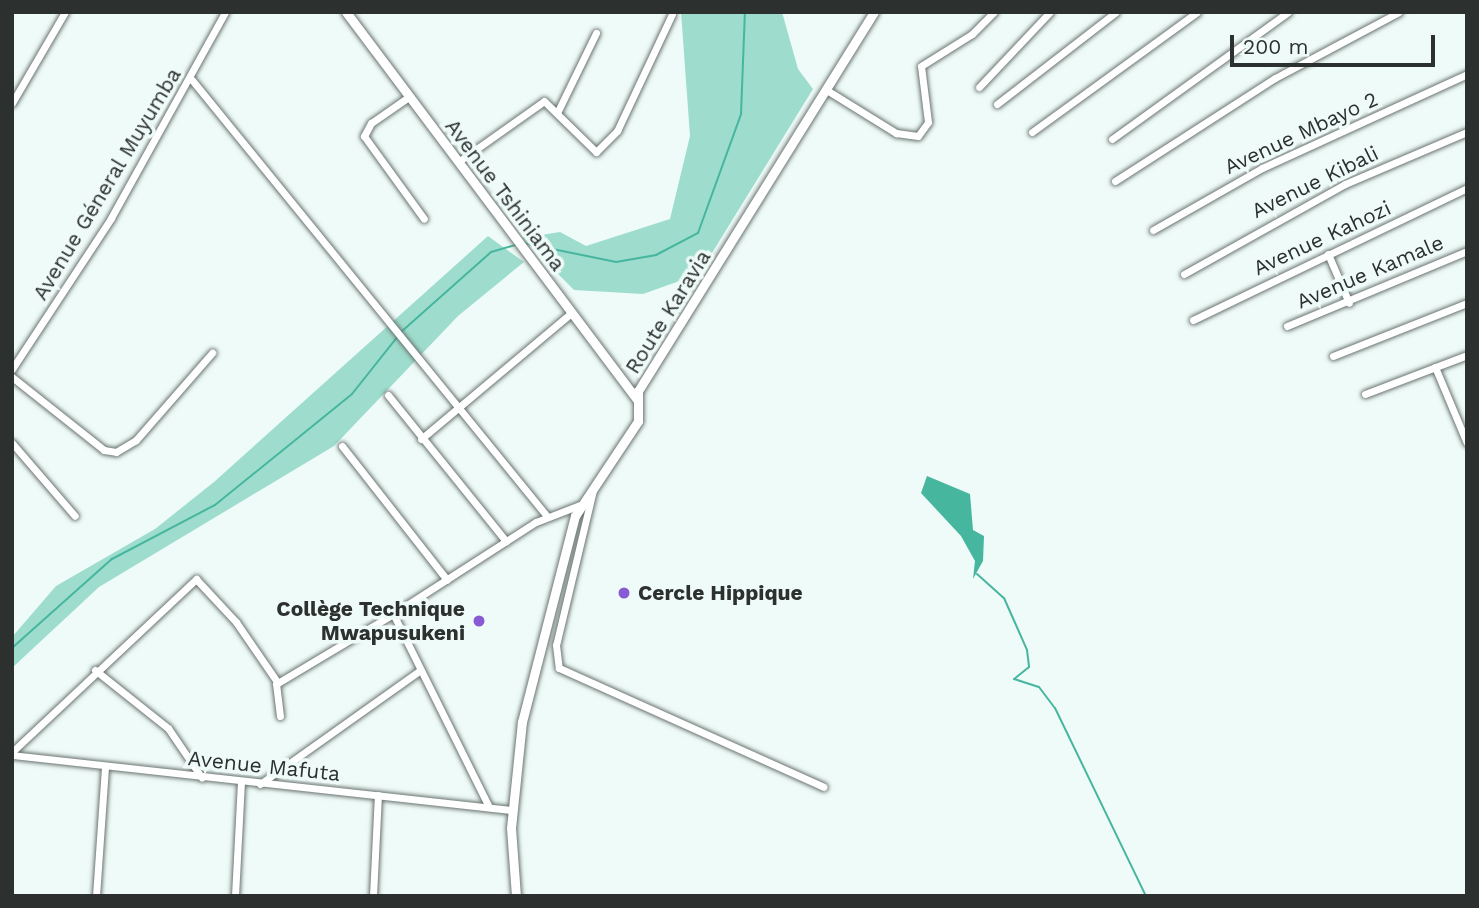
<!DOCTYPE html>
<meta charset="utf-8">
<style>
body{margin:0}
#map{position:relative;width:1479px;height:908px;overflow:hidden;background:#effbf8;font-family:"Work Sans",sans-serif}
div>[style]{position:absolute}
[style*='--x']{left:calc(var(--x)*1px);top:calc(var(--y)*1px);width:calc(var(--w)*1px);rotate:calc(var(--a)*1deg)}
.green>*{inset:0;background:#9eddcd}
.water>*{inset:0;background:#46b69f}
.stream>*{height:2px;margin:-1px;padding:0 1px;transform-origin:1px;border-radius:1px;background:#46b69f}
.roads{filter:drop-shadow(0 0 2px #6a7471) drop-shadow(0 0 2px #6a7471)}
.minor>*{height:7px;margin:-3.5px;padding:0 3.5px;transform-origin:3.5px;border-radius:3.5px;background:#fff}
.tertiary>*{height:9px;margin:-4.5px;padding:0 4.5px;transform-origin:4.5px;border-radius:4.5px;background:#fff}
.dots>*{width:19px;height:19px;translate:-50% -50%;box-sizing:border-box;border:4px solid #effbf8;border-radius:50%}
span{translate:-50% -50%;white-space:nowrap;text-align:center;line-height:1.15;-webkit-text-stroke:7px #effbf8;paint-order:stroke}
.street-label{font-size:21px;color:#2c302f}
.poi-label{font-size:21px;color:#2c302f;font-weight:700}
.left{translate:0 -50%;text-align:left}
.right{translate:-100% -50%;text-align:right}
.frame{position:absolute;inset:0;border:14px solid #2c302f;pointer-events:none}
.scale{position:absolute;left:1230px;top:35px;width:205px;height:32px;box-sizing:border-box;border:4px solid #2c302f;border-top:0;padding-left:9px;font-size:21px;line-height:24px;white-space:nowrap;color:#2c302f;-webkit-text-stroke:5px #effbf8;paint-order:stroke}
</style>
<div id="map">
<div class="green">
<i style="clip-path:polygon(681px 12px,782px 12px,798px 69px,813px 89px,699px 274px,643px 294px,574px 290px,522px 238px,560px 232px,586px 246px,670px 219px,690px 136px)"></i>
<i style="clip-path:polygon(488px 236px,524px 262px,458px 316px,334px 446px,99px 587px,12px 668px,12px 637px,56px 586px,155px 529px,214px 482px)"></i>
</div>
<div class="water">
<i style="clip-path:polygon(927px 476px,970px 494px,973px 530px,984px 536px,983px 561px,973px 579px,975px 561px,961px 536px,921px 493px)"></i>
</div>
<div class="stream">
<i style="--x:523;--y:243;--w:95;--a:11.5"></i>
<i style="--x:616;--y:262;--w:41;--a:-9.9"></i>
<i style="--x:656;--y:255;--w:47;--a:-27.6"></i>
<i style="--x:698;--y:233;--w:127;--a:-70.1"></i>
<i style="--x:741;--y:114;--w:102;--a:-87.8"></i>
<i style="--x:401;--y:332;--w:120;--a:-41.6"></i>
<i style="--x:491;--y:252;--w:25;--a:-16"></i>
<i style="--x:977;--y:574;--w:36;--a:42"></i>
<i style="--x:1004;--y:598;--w:57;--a:66.1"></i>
<i style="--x:1027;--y:650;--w:17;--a:83"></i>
<i style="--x:1029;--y:667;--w:19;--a:141"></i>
<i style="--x:1014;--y:679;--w:26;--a:18"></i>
<i style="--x:1039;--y:687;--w:26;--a:53"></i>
<i style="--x:1055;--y:708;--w:209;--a:64.2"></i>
<i style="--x:12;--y:648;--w:134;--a:-41.7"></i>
<i style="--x:112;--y:559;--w:116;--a:-27.7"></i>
<i style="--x:215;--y:505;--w:176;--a:-39"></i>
<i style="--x:352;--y:394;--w:74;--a:-51.6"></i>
</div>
<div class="roads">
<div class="minor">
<i style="--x:192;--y:80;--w:561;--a:50.86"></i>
<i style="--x:979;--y:87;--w:103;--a:-46.6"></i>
<i style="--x:825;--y:89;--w:84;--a:31.8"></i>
<i style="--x:896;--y:133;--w:22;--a:8"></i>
<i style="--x:918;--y:136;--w:17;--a:-54"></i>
<i style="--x:928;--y:122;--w:56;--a:-97.1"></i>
<i style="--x:921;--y:66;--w:60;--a:-32.1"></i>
<i style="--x:972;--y:34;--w:31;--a:-45"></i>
<i style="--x:410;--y:96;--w:47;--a:145.3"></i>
<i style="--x:371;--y:123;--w:15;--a:118"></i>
<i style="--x:364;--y:136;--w:102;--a:54.1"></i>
<i style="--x:12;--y:103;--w:105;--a:-59.8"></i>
<i style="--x:997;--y:104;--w:150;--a:-37.7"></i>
<i style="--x:557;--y:113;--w:89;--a:-64"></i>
<i style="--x:1032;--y:132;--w:204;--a:-36"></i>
<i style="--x:1112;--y:139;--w:217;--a:-35.8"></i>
<i style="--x:458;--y:162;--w:105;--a:-35.3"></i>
<i style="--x:544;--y:101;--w:73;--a:44.4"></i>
<i style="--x:596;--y:152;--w:30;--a:-45"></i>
<i style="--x:617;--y:131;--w:129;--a:-64.8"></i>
<i style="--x:1115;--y:181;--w:190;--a:-32.8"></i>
<i style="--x:1275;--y:78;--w:140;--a:-28"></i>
<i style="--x:1153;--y:230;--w:125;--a:-29.6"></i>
<i style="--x:1262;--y:168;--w:226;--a:-24.6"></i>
<i style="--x:1328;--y:254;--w:53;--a:66.8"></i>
<i style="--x:1184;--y:274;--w:184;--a:-29.2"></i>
<i style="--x:1345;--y:184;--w:133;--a:-23.1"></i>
<i style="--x:1193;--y:320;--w:304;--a:-25.7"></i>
<i style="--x:1287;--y:326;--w:195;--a:-22.6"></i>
<i style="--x:1333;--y:356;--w:144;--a:-21.6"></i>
<i style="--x:1435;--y:367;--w:82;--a:67.2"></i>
<i style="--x:12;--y:369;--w:181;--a:-56.7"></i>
<i style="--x:111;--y:218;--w:235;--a:-61"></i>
<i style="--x:12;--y:377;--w:117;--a:38.4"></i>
<i style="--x:104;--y:450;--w:12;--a:9"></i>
<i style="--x:116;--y:452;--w:23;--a:-31"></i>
<i style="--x:136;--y:440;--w:116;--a:-48.9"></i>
<i style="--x:1365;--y:394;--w:109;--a:-20.9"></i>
<i style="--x:388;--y:395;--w:188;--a:51.1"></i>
<i style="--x:421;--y:439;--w:196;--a:-40"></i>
<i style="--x:12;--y:443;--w:96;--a:49.2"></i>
<i style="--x:342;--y:446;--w:170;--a:51.9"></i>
<i style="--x:594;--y:486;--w:163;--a:103.4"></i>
<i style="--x:556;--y:645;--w:23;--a:83"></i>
<i style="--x:559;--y:668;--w:290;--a:24.2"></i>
<i style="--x:95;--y:670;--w:93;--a:38.5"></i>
<i style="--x:168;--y:728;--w:60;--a:55.8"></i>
<i style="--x:280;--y:716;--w:32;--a:-97"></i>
<i style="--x:276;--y:684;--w:136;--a:-30.9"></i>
<i style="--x:12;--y:752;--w:253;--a:-43.2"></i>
<i style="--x:196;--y:579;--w:59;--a:47.1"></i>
<i style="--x:236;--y:622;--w:74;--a:55.5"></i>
<i style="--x:12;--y:755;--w:503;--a:6.28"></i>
<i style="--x:260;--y:784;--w:195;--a:-35.4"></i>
<i style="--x:489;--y:807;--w:216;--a:-116.4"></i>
<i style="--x:393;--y:614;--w:170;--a:-32.8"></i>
<i style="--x:536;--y:522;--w:47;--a:-21.1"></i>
<i style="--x:96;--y:896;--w:130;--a:-86"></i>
<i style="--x:235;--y:896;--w:114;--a:-87"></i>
<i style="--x:373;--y:896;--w:101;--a:-87.2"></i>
</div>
<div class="tertiary">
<i style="--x:346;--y:12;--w:485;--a:53.1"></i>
<i style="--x:516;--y:896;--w:68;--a:-94.2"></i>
<i style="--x:511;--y:828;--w:107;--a:-84.1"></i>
<i style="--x:522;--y:722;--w:213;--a:-75.6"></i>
<i style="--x:575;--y:516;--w:114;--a:-56.4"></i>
<i style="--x:638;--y:421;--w:30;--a:-90"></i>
<i style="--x:638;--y:391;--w:446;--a:-58.1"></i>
</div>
</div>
<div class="dots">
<i style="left:624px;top:593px;background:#885ad3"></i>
<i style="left:479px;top:621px;background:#885ad3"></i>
</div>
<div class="street-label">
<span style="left:1301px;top:133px;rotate:-25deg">Avenue Mbayo 2</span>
<span style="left:1315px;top:182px;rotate:-26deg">Avenue Kibali</span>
<span style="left:107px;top:184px;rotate:-59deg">Avenue Géneral Muyumba</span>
<span style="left:505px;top:195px;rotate:53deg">Avenue Tshiniama</span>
<span style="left:1322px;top:238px;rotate:-25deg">Avenue Kahozi</span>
<span style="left:1370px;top:272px;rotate:-23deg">Avenue Kamale</span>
<span style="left:668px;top:312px;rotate:-58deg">Route Karavia</span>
<span style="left:264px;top:766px;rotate:6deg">Avenue Mafuta</span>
</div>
<div class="poi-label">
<span class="left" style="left:638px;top:593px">Cercle Hippique</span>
<span class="right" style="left:465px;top:621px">Collège Technique<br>Mwapusukeni</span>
</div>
<div class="frame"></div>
<div class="scale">200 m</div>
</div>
